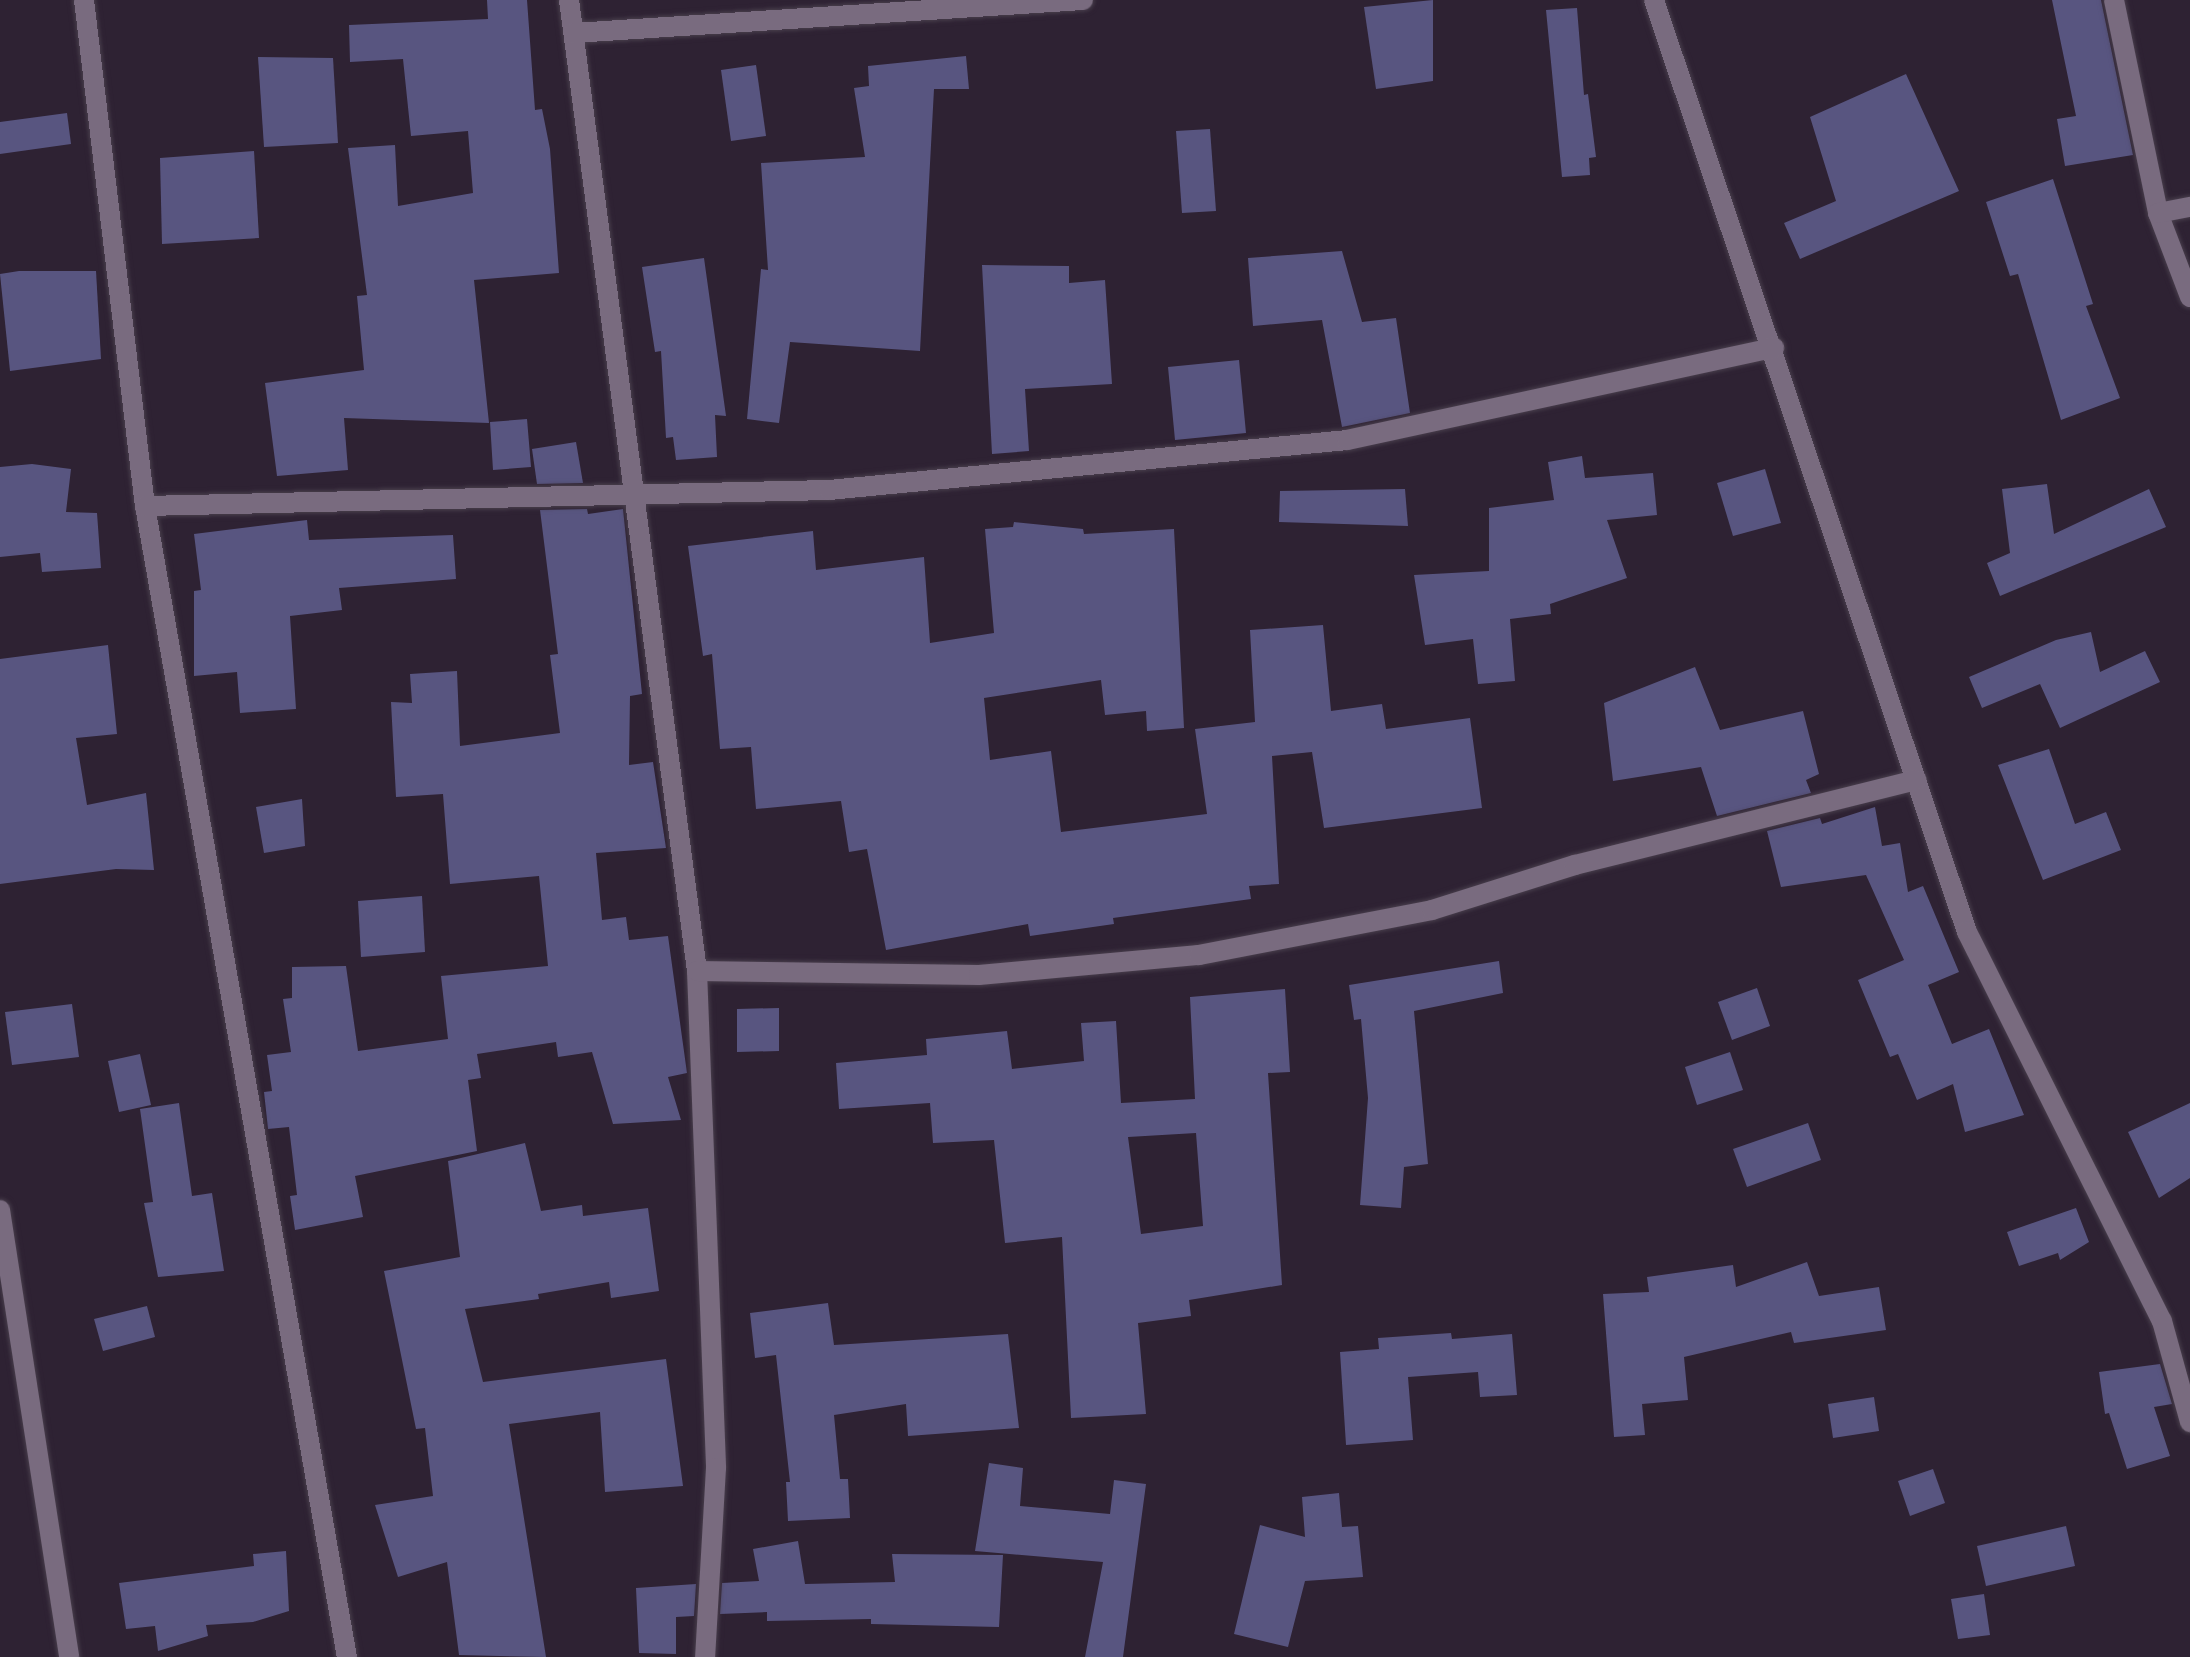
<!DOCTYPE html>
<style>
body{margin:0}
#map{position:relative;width:2190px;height:1657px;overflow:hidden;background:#2e2233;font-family:Barlow,sans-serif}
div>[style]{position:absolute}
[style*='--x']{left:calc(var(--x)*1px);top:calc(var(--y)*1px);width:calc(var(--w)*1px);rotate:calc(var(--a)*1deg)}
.building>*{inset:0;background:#585580}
.roads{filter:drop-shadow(0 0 2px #483e4c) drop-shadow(0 0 2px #483e4c)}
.minor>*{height:20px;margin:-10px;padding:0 10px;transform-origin:10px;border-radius:10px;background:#796b7f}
span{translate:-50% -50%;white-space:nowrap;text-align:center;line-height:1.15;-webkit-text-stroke:8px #241829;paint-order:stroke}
</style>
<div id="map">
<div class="building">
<i style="clip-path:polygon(487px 0,527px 0,535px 110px,542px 109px,550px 149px,559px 273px,474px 280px,489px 423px,344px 418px,348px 470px,277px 476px,265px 383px,364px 370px,357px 296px,367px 295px,348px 148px,395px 145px,398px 206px,473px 193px,468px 131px,411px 136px,403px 59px,350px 62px,349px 25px,488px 19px)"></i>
<i style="clip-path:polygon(1433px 0,1433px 81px,1376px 89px,1364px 7px)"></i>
<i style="clip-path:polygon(2052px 0,2101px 0,2133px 155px,2065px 166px,2057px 119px,2076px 116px)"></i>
<i style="clip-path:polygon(1577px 8px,1584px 95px,1588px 94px,1596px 157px,1589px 158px,1590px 175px,1562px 177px,1546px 10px)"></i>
<i style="clip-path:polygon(966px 56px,969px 89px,934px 89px,920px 351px,790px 342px,779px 423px,747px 419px,761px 269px,768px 270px,761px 163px,865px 157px,854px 88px,869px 86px,868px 66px)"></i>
<i style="clip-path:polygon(258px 57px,333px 58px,338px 143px,264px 147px)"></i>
<i style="clip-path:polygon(756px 65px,766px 136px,731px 141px,721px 70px)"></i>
<i style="clip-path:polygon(1906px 74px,1959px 191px,1800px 259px,1784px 223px,1836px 201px,1810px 117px)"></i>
<i style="clip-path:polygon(67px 113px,71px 144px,0 154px,0 122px)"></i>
<i style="clip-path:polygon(1210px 129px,1216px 211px,1182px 213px,1176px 131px)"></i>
<i style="clip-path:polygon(254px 151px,259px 238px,162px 244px,160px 158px)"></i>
<i style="clip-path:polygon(2053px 179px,2093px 304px,2086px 306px,2120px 398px,2061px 420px,2018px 274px,2010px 276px,1986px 202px)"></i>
<i style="clip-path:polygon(1342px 251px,1362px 322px,1396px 318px,1410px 413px,1342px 427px,1322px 320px,1253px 326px,1248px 258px)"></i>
<i style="clip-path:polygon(704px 258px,726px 416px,715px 415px,717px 457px,676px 460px,673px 437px,666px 438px,661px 351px,655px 352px,642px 267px)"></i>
<i style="clip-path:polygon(982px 265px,1069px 266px,1069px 283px,1105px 280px,1112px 384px,1025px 389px,1029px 451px,992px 454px)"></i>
<i style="clip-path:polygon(19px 271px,96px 271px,101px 359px,10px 371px,0 274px)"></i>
<i style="clip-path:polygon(1239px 360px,1246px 433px,1175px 440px,1168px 367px)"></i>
<i style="clip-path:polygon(527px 419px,531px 467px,493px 470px,490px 422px)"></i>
<i style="clip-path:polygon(576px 442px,583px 483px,537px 484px,532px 449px)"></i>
<i style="clip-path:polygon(1582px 456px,1585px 478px,1653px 473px,1657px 515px,1607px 520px,1627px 578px,1550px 604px,1551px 614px,1510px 619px,1515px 681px,1478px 684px,1473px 639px,1425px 645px,1414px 575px,1489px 571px,1489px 508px,1554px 500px,1548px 462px)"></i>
<i style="clip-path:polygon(32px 464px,71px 469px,66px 512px,97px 513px,101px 568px,42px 572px,40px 553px,0 557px,0 467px)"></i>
<i style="clip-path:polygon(1765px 469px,1781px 523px,1733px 536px,1717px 483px)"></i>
<i style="clip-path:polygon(2047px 484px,2054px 534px,2149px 489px,2166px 527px,2000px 596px,1987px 563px,2010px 553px,2002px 489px)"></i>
<i style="clip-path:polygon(1405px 489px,1408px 526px,1279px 522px,1280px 491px)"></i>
<i style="clip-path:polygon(587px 509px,588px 514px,623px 509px,642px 694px,630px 696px,629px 765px,653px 762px,666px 848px,596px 853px,602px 920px,626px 917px,629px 940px,668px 936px,687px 1073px,668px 1077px,681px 1120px,613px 1124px,592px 1052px,558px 1057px,556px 1042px,477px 1054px,481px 1078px,468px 1080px,477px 1151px,355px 1176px,363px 1217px,295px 1230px,290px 1196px,297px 1195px,289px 1127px,268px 1129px,264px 1092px,272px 1091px,267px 1055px,291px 1052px,283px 999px,292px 998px,292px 967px,346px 966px,358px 1051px,448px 1039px,441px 976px,548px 966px,539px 876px,450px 884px,443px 794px,396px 797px,391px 702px,412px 703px,410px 674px,457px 671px,460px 746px,560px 733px,550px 655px,558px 654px,540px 510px)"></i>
<i style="clip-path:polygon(307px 520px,309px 540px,453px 535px,456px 579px,339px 588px,342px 610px,290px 616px,296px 709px,240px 713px,237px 672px,194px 676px,194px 591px,201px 590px,194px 534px)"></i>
<i style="clip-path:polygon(1014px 522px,1083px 529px,1084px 534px,1174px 529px,1184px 728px,1147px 731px,1146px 711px,1105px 715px,1101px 680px,984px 698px,990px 760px,1051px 751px,1061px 832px,1207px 814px,1195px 729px,1255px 722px,1250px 630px,1323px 625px,1331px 711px,1382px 704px,1386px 729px,1470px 718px,1482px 808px,1324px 828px,1312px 752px,1272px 756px,1279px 884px,1249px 886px,1251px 899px,1113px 918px,1114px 924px,1030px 936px,1028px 924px,886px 950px,867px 849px,849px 852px,841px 801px,756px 809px,751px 747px,720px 749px,712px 654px,703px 656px,688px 546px,813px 531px,816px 570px,924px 557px,930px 643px,994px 633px,985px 529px,1013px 527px)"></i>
<i style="clip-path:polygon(2091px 632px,2100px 672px,2145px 651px,2160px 682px,2060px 728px,2040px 684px,1982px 708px,1969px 677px,2056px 640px)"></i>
<i style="clip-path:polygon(108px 645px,117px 734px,76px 738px,87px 805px,146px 793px,154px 870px,116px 869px,0 884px,0 659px)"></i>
<i style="clip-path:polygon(1695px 667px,1720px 730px,1803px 711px,1819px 774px,1806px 780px,1811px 793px,1717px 816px,1701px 767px,1613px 781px,1604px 703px)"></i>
<i style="clip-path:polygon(2049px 749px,2075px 824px,2106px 812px,2121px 850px,2043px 880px,1998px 765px)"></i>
<i style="clip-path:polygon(302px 799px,305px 846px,264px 853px,256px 807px)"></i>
<i style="clip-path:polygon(1875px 807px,1882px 846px,1900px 843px,1908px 892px,1923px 886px,1959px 972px,1928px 985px,1952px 1044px,1989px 1029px,2024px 1115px,1965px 1132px,1953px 1084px,1917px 1100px,1898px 1054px,1890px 1057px,1858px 980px,1904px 960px,1866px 875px,1781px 887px,1767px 831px,1820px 818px,1822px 824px)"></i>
<i style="clip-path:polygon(422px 896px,425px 952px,361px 957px,358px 901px)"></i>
<i style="clip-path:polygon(1499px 961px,1503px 993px,1414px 1011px,1428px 1164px,1404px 1167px,1401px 1208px,1360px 1205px,1368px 1098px,1361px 1019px,1354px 1020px,1349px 985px)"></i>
<i style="clip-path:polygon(1757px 988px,1770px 1026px,1732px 1040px,1718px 1002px)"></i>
<i style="clip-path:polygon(evenodd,1285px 989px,1290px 1072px,1268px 1073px,1282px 1285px,1189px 1300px,1191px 1316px,1138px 1323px,1146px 1414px,1071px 1418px,1062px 1237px,1005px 1243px,994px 1140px,933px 1143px,930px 1103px,839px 1109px,836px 1063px,927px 1055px,926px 1039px,1007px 1031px,1012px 1069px,1084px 1061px,1081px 1023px,1116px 1021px,1121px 1103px,1195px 1099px,1190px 997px,1285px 989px,1196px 1133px,1203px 1226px,1141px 1234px,1128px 1137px,1196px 1133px)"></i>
<i style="clip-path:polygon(72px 1004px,79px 1057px,12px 1065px,5px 1012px)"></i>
<i style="clip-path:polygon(779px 1008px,779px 1051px,737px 1052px,737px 1009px)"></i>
<i style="clip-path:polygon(1730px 1052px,1743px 1090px,1697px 1105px,1685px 1067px)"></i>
<i style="clip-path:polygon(140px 1054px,151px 1105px,119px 1112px,108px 1061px)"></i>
<i style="clip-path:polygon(179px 1103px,192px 1196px,212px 1193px,224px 1271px,158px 1277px,144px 1203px,153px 1202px,140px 1109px)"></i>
<i style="clip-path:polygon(2190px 1103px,2190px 1178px,2159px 1198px,2128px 1132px)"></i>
<i style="clip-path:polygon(1808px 1123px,1821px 1160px,1747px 1187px,1733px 1149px)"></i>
<i style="clip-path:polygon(525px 1143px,541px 1211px,582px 1205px,583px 1216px,648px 1208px,659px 1291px,611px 1298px,609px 1282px,538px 1294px,539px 1299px,465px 1309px,483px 1382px,666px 1359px,683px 1486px,605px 1492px,600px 1412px,509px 1424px,546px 1657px,459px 1655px,447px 1562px,398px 1577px,375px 1505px,433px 1496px,425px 1428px,416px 1429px,384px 1271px,460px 1257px,448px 1161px)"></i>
<i style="clip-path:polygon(2076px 1208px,2089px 1242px,2060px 1260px,2058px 1253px,2019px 1266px,2007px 1232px)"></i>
<i style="clip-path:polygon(1807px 1262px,1819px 1296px,1879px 1287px,1886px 1330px,1794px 1343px,1791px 1332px,1684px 1357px,1688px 1400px,1642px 1404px,1645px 1435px,1614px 1437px,1603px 1294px,1649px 1292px,1647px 1277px,1733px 1265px,1736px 1287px)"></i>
<i style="clip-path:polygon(828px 1303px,834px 1345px,1008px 1334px,1019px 1428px,908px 1436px,906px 1404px,834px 1415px,840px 1479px,848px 1479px,850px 1518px,788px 1521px,786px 1482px,790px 1482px,776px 1355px,755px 1358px,750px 1313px)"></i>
<i style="clip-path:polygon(147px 1306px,155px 1337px,103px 1351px,94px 1319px)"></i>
<i style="clip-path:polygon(1451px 1333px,1452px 1339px,1512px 1334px,1517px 1395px,1480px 1397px,1478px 1372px,1408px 1377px,1413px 1440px,1346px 1445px,1340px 1352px,1379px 1349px,1378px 1338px)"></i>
<i style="clip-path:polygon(2160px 1364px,2172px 1404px,2154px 1407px,2170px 1456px,2127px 1469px,2109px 1413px,2105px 1414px,2099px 1372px)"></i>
<i style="clip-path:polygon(1874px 1397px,1879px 1431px,1833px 1438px,1828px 1404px)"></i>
<i style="clip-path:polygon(989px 1463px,1023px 1468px,1020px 1506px,1110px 1514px,1114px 1480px,1146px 1484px,1123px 1657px,1085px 1657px,1103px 1562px,975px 1551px)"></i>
<i style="clip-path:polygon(1933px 1469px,1945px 1503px,1910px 1516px,1898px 1481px)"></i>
<i style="clip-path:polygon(1339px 1493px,1342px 1527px,1358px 1526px,1363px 1577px,1305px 1581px,1288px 1647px,1234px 1634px,1260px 1525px,1305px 1537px,1302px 1497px)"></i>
<i style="clip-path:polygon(2066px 1526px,2075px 1566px,1986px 1586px,1977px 1546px)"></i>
<i style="clip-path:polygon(798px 1541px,805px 1584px,895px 1582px,892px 1554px,1003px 1555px,999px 1627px,871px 1624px,871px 1619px,767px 1621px,767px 1612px,720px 1614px,722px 1583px,759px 1581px,753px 1549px)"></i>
<i style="clip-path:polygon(286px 1551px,289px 1611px,253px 1622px,206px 1625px,208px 1636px,158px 1651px,155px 1626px,126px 1629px,119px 1583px,254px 1566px,253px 1554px)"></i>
<i style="clip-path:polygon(696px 1584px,694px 1616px,676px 1617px,676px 1654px,639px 1653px,636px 1588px)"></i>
<i style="clip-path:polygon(1984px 1594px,1990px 1635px,1958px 1639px,1951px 1599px)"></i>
</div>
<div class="roads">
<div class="minor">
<i style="--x:84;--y:0;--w:510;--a:83.13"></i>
<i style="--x:145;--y:506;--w:1169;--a:80.05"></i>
<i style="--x:569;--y:0;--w:979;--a:82.49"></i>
<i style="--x:697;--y:971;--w:497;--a:87.8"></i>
<i style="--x:716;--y:1468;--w:189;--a:93.3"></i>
<i style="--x:1654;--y:0;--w:983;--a:71.44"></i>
<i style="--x:1967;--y:932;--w:435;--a:63.4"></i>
<i style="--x:2162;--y:1321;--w:105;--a:74.5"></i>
<i style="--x:2114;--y:0;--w:217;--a:78.3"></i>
<i style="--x:2158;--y:213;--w:90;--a:69.1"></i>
<i style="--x:574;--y:33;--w:510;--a:-3.71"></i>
<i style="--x:2158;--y:213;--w:33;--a:-11"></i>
<i style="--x:145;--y:506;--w:684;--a:-1.34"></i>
<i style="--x:829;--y:490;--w:520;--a:-5.51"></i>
<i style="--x:1347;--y:440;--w:437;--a:-12.2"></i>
<i style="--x:697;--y:971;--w:282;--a:0.8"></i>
<i style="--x:979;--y:975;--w:221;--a:-5.2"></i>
<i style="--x:1199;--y:955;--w:237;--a:-10.9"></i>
<i style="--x:1432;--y:910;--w:150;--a:-17.5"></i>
<i style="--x:1575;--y:865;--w:352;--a:-14"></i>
<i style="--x:0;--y:1210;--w:452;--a:81.2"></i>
</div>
</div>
</div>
